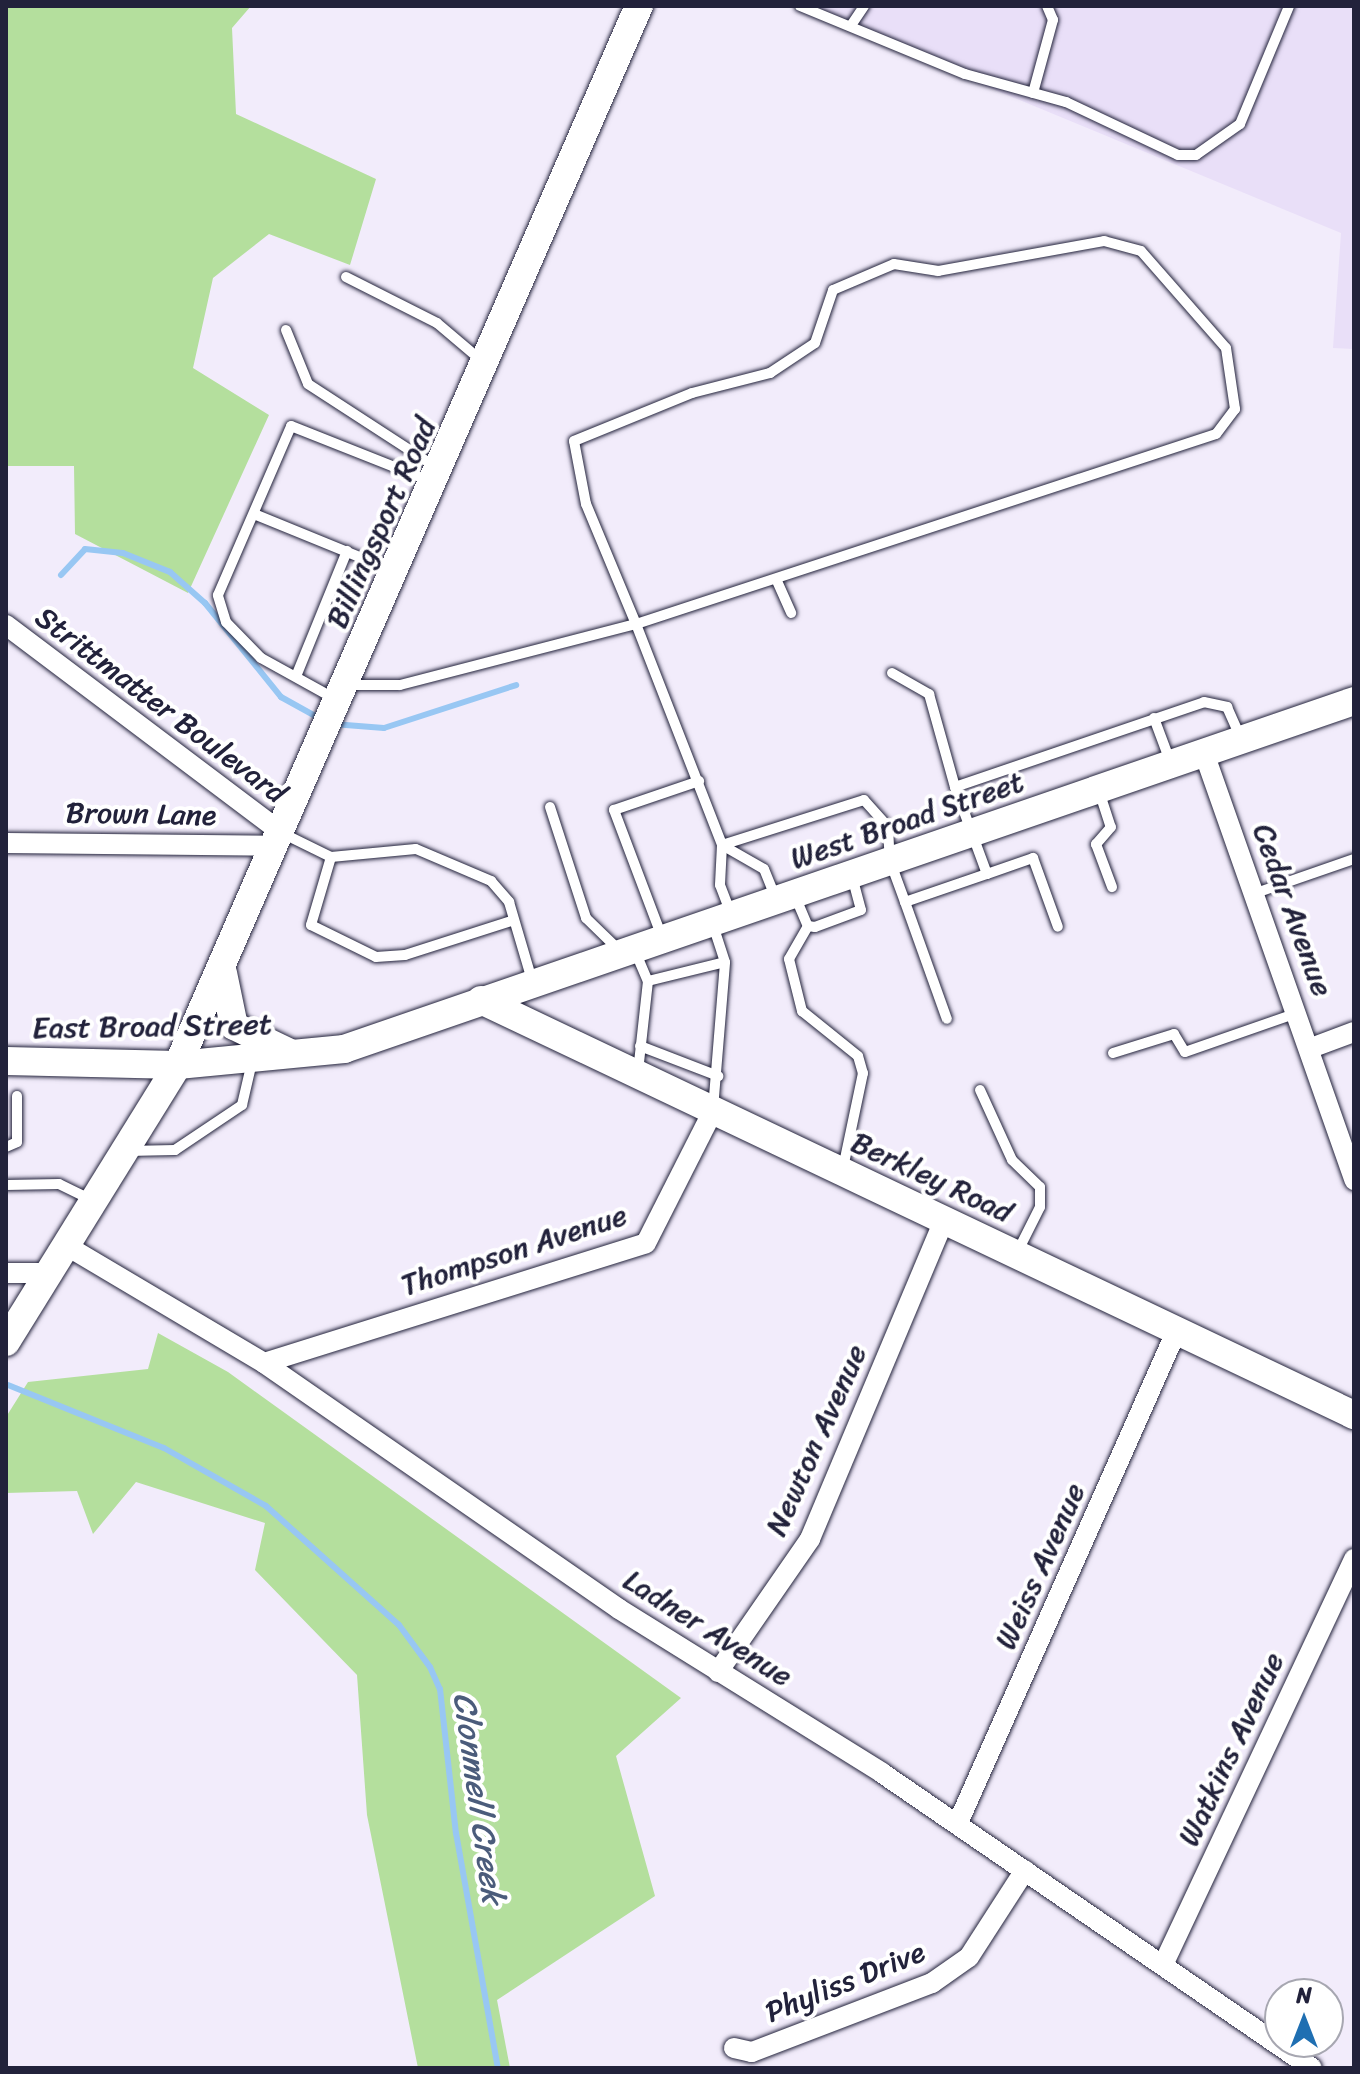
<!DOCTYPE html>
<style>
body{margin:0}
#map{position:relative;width:1360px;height:2074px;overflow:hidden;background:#f2ecfb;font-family:Sriracha,sans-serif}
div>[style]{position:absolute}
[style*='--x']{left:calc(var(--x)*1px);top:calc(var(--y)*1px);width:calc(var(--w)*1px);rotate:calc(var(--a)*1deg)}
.built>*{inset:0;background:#e9dff8}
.green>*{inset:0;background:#b4df9d}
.stream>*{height:6px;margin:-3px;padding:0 3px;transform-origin:3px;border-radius:3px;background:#98c7f3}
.roads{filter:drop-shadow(0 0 2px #22223b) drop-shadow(0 0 2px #22223b)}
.lane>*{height:10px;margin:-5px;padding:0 5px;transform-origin:5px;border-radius:5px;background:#fff}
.street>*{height:20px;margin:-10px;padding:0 10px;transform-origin:10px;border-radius:10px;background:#fff}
.secondary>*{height:28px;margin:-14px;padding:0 14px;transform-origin:14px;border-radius:14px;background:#fff}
span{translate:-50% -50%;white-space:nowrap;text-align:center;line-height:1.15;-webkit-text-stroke:8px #fff;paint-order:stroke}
.street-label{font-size:30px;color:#22223b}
.water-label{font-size:32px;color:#4b5c7b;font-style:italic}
.frame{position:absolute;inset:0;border:8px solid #22223b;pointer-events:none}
.north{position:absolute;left:1264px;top:1978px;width:80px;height:80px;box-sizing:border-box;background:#fff;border:2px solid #a7a7b1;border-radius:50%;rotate:0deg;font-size:22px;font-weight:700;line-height:32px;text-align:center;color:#22223b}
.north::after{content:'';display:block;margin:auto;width:28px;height:36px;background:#1f6fb2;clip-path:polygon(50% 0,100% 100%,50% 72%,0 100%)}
</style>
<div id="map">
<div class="built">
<i style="clip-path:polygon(792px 6px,1354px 6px,1354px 349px,1333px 348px,1341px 233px)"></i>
</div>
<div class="green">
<i style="clip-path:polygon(6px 6px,251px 6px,232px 28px,236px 114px,376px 179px,350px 265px,269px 234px,213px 278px,193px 368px,269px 415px,188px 593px,75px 534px,74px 466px,6px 466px)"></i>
<i style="clip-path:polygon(158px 1333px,228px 1372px,681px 1698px,616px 1756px,655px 1896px,497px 2000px,510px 2068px,418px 2068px,367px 1815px,357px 1675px,255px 1570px,265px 1523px,136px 1482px,93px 1534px,77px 1491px,6px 1493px,6px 1417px,28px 1382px,148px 1369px)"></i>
</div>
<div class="stream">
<i style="--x:61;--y:575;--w:35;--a:-47"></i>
<i style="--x:85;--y:549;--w:38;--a:6"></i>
<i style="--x:123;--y:553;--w:51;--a:22"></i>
<i style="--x:170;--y:572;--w:47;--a:41.5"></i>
<i style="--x:205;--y:603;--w:121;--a:51"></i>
<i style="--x:281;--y:697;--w:43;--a:28.9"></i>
<i style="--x:333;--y:724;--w:51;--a:4.5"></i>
<i style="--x:384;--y:728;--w:139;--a:-18"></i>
<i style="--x:8;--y:1385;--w:168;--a:22"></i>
<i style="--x:164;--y:1448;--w:117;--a:29.6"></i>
<i style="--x:266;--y:1506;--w:178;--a:41.8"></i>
<i style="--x:399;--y:1625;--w:52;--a:53.6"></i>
<i style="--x:430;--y:1667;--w:24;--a:66"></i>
<i style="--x:440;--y:1689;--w:145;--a:83.7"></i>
<i style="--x:456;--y:1833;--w:239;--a:79.9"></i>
</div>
<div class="roads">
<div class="lane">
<i style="--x:800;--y:6;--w:178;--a:22.4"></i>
<i style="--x:965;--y:74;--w:105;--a:15.5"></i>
<i style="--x:1066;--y:102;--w:124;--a:25.3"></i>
<i style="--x:1178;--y:155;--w:18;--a:0"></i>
<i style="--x:1196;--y:155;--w:54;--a:-35.2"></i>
<i style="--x:1240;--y:124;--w:128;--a:-67.4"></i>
<i style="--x:852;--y:24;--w:22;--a:-56"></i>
<i style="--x:1033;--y:93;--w:76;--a:-74.7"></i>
<i style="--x:1053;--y:20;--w:15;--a:-113"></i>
<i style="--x:1104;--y:241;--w:38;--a:15"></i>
<i style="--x:1141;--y:251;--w:129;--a:48.8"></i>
<i style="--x:1226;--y:348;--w:62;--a:81.6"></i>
<i style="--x:1235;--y:409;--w:31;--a:127"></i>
<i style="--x:1216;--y:434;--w:610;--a:161.86"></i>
<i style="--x:636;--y:624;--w:130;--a:-112.6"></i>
<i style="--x:586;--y:504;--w:64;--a:-100.8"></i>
<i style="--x:574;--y:441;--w:127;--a:-22.1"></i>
<i style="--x:692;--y:393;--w:81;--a:-14.4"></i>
<i style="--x:770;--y:373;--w:54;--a:-33.7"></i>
<i style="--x:815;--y:343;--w:56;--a:-71.2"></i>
<i style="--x:833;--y:290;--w:66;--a:-23.1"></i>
<i style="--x:894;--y:264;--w:45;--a:9"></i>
<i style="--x:938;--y:271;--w:169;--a:-10.2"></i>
<i style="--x:346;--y:277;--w:102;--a:26.8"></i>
<i style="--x:437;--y:323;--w:60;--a:40.3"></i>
<i style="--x:286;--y:330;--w:58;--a:67.8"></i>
<i style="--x:308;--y:384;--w:153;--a:33"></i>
<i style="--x:254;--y:514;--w:148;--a:22.2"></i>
<i style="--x:777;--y:581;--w:35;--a:66"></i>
<i style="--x:892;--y:673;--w:43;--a:29.6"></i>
<i style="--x:929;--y:694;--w:97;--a:74.4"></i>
<i style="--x:297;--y:674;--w:133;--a:-67.9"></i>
<i style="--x:347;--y:685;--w:53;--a:0"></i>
<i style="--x:400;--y:685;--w:244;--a:-14.5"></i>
<i style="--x:636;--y:624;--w:237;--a:68.7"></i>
<i style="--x:722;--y:845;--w:40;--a:92.9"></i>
<i style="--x:720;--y:885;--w:31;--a:69"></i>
<i style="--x:337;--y:700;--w:87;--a:-151.1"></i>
<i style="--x:261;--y:658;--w:50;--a:-134.2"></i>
<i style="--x:226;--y:622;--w:28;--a:-107"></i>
<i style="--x:218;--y:595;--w:184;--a:-66.6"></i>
<i style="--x:291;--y:426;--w:149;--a:21.6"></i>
<i style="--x:1154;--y:718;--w:46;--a:69.6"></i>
<i style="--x:1099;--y:791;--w:38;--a:72"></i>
<i style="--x:1111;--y:827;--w:23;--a:131"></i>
<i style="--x:1096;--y:844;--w:46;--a:69.6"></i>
<i style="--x:550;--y:807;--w:117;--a:72"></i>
<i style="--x:586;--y:918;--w:49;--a:44.2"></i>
<i style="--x:282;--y:833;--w:55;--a:26.1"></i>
<i style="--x:331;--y:857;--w:85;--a:-5.4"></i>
<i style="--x:416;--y:849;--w:82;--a:23.1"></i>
<i style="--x:491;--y:881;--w:28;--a:49"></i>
<i style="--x:509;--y:902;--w:81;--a:73.6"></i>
<i style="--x:722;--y:845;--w:149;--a:-17.6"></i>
<i style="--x:864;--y:800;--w:36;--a:48"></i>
<i style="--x:888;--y:827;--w:34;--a:87"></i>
<i style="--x:890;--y:861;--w:44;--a:69.9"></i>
<i style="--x:905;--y:902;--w:87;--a:-18.9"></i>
<i style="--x:987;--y:874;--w:93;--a:-110.2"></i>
<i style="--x:955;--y:787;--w:263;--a:-18.8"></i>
<i style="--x:1204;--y:702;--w:24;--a:12"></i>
<i style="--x:1227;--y:707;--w:35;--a:66"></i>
<i style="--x:722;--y:845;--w:48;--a:29.7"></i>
<i style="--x:764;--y:869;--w:32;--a:68"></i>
<i style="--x:331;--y:857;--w:71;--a:106.4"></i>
<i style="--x:311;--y:925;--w:72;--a:26.2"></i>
<i style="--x:376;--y:957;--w:29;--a:-4"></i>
<i style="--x:405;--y:955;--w:114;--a:-17.8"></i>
<i style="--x:987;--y:874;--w:49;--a:-19.2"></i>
<i style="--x:1033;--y:858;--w:73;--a:70.1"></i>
<i style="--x:1256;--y:893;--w:104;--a:-19.1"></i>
<i style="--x:795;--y:896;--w:33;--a:67"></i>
<i style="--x:808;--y:926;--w:7;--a:8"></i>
<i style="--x:815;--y:927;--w:49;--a:-20.3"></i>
<i style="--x:861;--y:910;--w:34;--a:-105"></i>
<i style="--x:905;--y:902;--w:124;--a:70.3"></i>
<i style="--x:808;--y:926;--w:38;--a:120"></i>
<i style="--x:789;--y:959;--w:54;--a:76"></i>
<i style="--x:802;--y:1011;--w:72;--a:38.8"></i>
<i style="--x:858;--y:1056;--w:18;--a:74"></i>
<i style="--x:863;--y:1073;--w:97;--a:101.9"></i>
<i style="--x:662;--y:937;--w:136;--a:-110.7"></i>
<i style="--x:614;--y:810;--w:90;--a:-18.8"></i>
<i style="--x:635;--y:951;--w:33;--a:67"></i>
<i style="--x:648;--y:981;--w:91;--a:96.3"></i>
<i style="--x:648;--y:981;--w:79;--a:-13.9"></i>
<i style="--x:640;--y:1046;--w:84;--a:21"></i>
<i style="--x:1113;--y:1053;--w:64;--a:-17.3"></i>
<i style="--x:1174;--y:1034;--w:21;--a:59"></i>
<i style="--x:1185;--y:1052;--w:119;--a:-19.2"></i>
<i style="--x:980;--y:1090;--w:77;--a:65.4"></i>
<i style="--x:1012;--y:1160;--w:39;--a:44"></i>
<i style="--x:1040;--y:1187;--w:20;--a:90"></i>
<i style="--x:1040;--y:1207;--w:51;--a:116.6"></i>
<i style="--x:713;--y:1109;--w:147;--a:-85.3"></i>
<i style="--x:725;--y:962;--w:40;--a:-108"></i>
<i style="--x:6;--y:1147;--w:12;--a:-24"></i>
<i style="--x:17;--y:1142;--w:46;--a:-90"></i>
<i style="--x:127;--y:1151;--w:48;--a:-1.2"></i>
<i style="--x:175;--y:1150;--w:81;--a:-33.9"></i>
<i style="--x:242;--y:1105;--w:44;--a:-76.9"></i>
<i style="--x:6;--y:1185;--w:53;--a:-1.1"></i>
<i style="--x:59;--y:1184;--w:37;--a:26"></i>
</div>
<div class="street">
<i style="--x:6;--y:625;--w:344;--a:37"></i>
<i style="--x:1204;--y:753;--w:453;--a:70.6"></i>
<i style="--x:6;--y:843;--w:268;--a:0.6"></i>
<i style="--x:1311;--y:1048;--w:46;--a:-20.4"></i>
<i style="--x:67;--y:1246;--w:229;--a:30.7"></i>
<i style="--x:264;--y:1363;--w:432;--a:34.7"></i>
<i style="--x:619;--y:1609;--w:310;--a:31.9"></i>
<i style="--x:882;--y:1773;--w:521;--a:34.45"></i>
<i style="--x:6;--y:1273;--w:44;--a:0"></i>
<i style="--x:264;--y:1363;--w:400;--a:-17.4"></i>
<i style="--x:646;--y:1243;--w:148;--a:-63.1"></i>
<i style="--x:718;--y:1672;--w:162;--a:-55.3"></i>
<i style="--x:810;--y:1539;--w:346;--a:-67.2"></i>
<i style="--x:958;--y:1823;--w:537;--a:-66.06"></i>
<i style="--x:1163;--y:1965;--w:449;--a:-64.8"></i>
<i style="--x:734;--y:2048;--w:18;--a:13"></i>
<i style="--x:752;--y:2052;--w:193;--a:-21"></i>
<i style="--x:932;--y:1983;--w:45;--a:-35.1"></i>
<i style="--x:969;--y:1957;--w:103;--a:-57.2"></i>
</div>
<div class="secondary">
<i style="--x:223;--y:973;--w:54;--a:78.3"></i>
<i style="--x:234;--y:1026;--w:62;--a:25.7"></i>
<i style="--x:481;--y:1000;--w:967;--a:25.43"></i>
<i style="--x:6;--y:1061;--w:172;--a:1.3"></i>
<i style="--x:178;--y:1065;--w:167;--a:-5.5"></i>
<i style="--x:344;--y:1049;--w:1068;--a:-19.01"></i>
<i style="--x:6;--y:1342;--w:326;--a:-58.2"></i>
<i style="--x:178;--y:1065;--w:1155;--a:-66.48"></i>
</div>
</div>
<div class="street-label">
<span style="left:381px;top:523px;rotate:-66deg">Billingsport Road</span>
<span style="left:161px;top:705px;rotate:37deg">Strittmatter Boulevard</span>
<span style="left:141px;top:814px;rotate:1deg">Brown Lane</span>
<span style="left:907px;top:820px;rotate:-19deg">West Broad Street</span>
<span style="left:1293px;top:910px;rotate:70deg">Cedar Avenue</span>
<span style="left:152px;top:1026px;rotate:-1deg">East Broad Street</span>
<span style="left:932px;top:1177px;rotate:25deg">Berkley Road</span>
<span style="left:514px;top:1250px;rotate:-18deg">Thompson Avenue</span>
<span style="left:816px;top:1440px;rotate:-66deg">Newton Avenue</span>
<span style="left:1040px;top:1566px;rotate:-66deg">Weiss Avenue</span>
<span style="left:708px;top:1628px;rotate:32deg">Ladner Avenue</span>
<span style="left:1231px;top:1749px;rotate:-65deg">Watkins Avenue</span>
<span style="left:845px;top:1982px;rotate:-22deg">Phyliss Drive</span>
</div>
<div class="water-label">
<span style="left:478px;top:1798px;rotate:82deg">Clonmell Creek</span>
</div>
<div class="frame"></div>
<div class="north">N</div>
</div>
